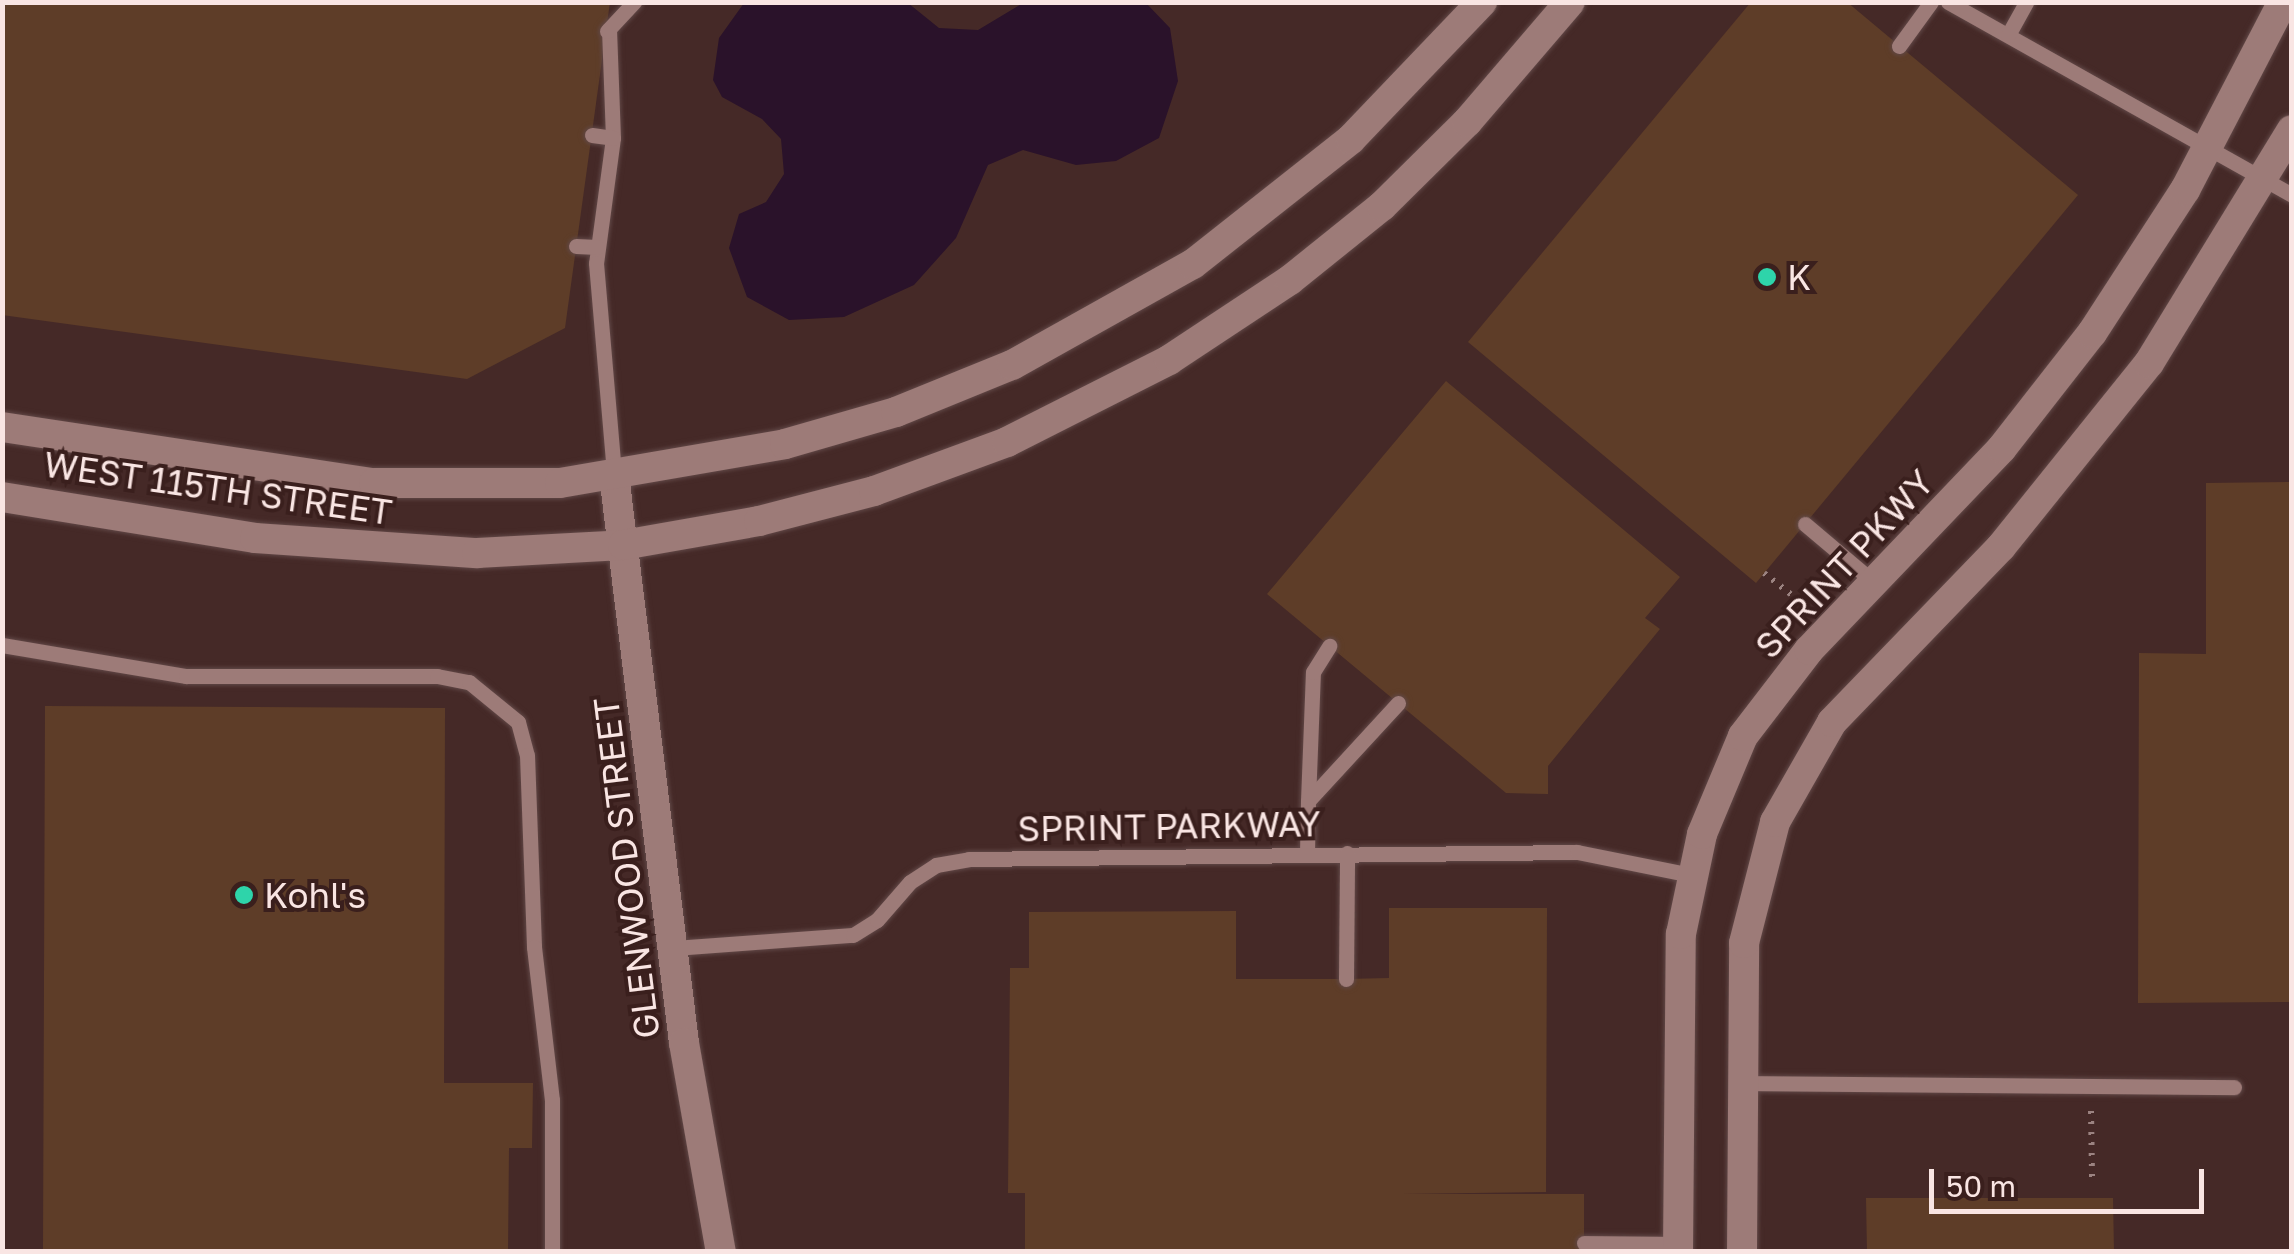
<!DOCTYPE html>
<style>
body{margin:0}
#map{position:relative;width:2294px;height:1254px;overflow:hidden;background:#452927;font-family:"Golos Text",sans-serif}
div>[style]{position:absolute}
[style*='--x']{left:calc(var(--x)*1px);top:calc(var(--y)*1px);width:calc(var(--w)*1px);rotate:calc(var(--a)*1deg)}
.water>*{inset:0;background:#2a122a}
.building>*{inset:0;background:#5e3d28}
.path>*{height:6px;margin-top:-3px;transform-origin:0;background:repeating-linear-gradient(90deg,#9b8381 0 2.5px,transparent 0 10.5px)}
.roads{filter:drop-shadow(0 0 2px #614847) drop-shadow(0 0 2px #614847)}
.service>*{height:15px;margin:-7.5px;padding:0 7.5px;transform-origin:7.5px;border-radius:7.5px;background:#9d7b78}
.minor>*{height:30px;margin:-15px;padding:0 15px;transform-origin:15px;border-radius:15px;background:#9d7b78}
.tertiary>*{height:30px;margin:-15px;padding:0 15px;transform-origin:15px;border-radius:15px;background:#9d7b78}
.dots>*{width:28px;height:28px;translate:-50% -50%;box-sizing:border-box;border:5px solid #3a1f1d;border-radius:50%}
span{translate:-50% -50%;white-space:nowrap;text-align:center;line-height:1.15;-webkit-text-stroke:8px #3a1f1d;paint-order:stroke}
.poi-label{font-size:35px;color:#f9e5e3}
.left{translate:0 -50%;text-align:left}
.street-label{font-size:35px;color:#f9e5e3}
.frame{position:absolute;inset:0;border:5px solid #f9e5e3;pointer-events:none}
.scale{position:absolute;left:1929px;top:1169px;width:275px;height:45px;box-sizing:border-box;border:5px solid #f9e5e3;border-top:0;padding-left:12px;font-size:30px;line-height:35px;white-space:nowrap;color:#f9e5e3;-webkit-text-stroke:8px #3a1f1d;paint-order:stroke}
</style>
<div id="map">
<div class="water">
<i style="clip-path:polygon(1145px 2px,1170px 28px,1178px 81px,1159px 138px,1116px 161px,1076px 165px,1023px 150px,988px 165px,956px 238px,914px 285px,844px 317px,789px 320px,747px 297px,729px 248px,739px 214px,766px 202px,784px 174px,781px 139px,762px 119px,722px 97px,713px 80px,719px 38px,744px 3px,908px 3px,939px 28px,978px 30px,1023px 3px)"></i>
</div>
<div class="building">
<i style="clip-path:polygon(2px 2px,610px 2px,565px 328px,467px 379px,2px 315px)"></i>
<i style="clip-path:polygon(1751px 2px,1847px 2px,2078px 195px,1756px 583px,1468px 342px)"></i>
<i style="clip-path:polygon(1446px 381px,1680px 577px,1645px 618px,1660px 629px,1548px 766px,1548px 794px,1506px 793px,1267px 594px)"></i>
<i style="clip-path:polygon(2292px 482px,2292px 1002px,2138px 1003px,2139px 653px,2206px 654px,2206px 483px)"></i>
<i style="clip-path:polygon(45px 706px,445px 708px,444px 1083px,533px 1083px,532px 1148px,509px 1148px,508px 1252px,43px 1252px)"></i>
<i style="clip-path:polygon(1389px 908px,1547px 908px,1546px 1192px,1402px 1194px,1584px 1194px,1584px 1252px,1025px 1252px,1025px 1193px,1008px 1193px,1010px 968px,1029px 968px,1029px 912px,1236px 911px,1236px 979px,1346px 979px,1389px 978px)"></i>
<i style="clip-path:polygon(1866px 1198px,2113px 1198px,2114px 1252px,1867px 1252px)"></i>
</div>
<div class="path">
<i style="--x:1764;--y:573;--w:43;--a:38.5"></i>
<i style="--x:2091;--y:1111;--w:67;--a:89.1"></i>
</div>
<div class="roads">
<div class="service">
<i style="--x:1948;--y:2;--w:394;--a:29.3"></i>
<i style="--x:609;--y:29;--w:109;--a:87.9"></i>
<i style="--x:613;--y:138;--w:126;--a:97.7"></i>
<i style="--x:596;--y:263;--w:213;--a:85.1"></i>
<i style="--x:607;--y:31;--w:40;--a:-47"></i>
<i style="--x:2008;--y:35;--w:38;--a:-61"></i>
<i style="--x:1899;--y:46;--w:54;--a:-54"></i>
<i style="--x:592;--y:135;--w:21;--a:8"></i>
<i style="--x:576;--y:246;--w:21;--a:3"></i>
<i style="--x:1805;--y:524;--w:93;--a:40.2"></i>
<i style="--x:2;--y:645;--w:187;--a:9.6"></i>
<i style="--x:186;--y:676;--w:251;--a:0"></i>
<i style="--x:437;--y:676;--w:33;--a:11"></i>
<i style="--x:469;--y:682;--w:63;--a:39.2"></i>
<i style="--x:518;--y:722;--w:34;--a:75"></i>
<i style="--x:527;--y:755;--w:192;--a:87.9"></i>
<i style="--x:534;--y:947;--w:154;--a:83.3"></i>
<i style="--x:552;--y:1100;--w:152;--a:90"></i>
<i style="--x:1308;--y:801;--w:129;--a:-87.8"></i>
<i style="--x:1313;--y:672;--w:31;--a:-58"></i>
<i style="--x:1307;--y:853;--w:52;--a:-88.9"></i>
<i style="--x:1308;--y:801;--w:133;--a:-47.4"></i>
<i style="--x:674;--y:948;--w:179;--a:-4.2"></i>
<i style="--x:853;--y:935;--w:28;--a:-32"></i>
<i style="--x:877;--y:920;--w:50;--a:-49"></i>
<i style="--x:910;--y:882;--w:31;--a:-33"></i>
<i style="--x:936;--y:865;--w:34;--a:-10"></i>
<i style="--x:969;--y:859;--w:608;--a:-0.66"></i>
<i style="--x:1577;--y:852;--w:116;--a:11.4"></i>
<i style="--x:1346;--y:979;--w:126;--a:-89.5"></i>
<i style="--x:1742;--y:1083;--w:492;--a:0.5"></i>
<i style="--x:1584;--y:1243;--w:94;--a:0.6"></i>
</div>
<div class="minor">
<i style="--x:614;--y:475;--w:572;--a:82.97"></i>
<i style="--x:684;--y:1043;--w:212;--a:80"></i>
<i style="--x:1678;--y:1252;--w:318;--a:-89.5"></i>
<i style="--x:1681;--y:934;--w:102;--a:-78.1"></i>
<i style="--x:1702;--y:834;--w:106;--a:-67.3"></i>
<i style="--x:1743;--y:736;--w:108;--a:-52.5"></i>
<i style="--x:1809;--y:650;--w:279;--a:-46.3"></i>
<i style="--x:2002;--y:448;--w:146;--a:-52"></i>
<i style="--x:2092;--y:333;--w:171;--a:-57"></i>
<i style="--x:2185;--y:190;--w:212;--a:-62.5"></i>
<i style="--x:1742;--y:1252;--w:309;--a:-89.6"></i>
<i style="--x:1744;--y:943;--w:125;--a:-75.6"></i>
<i style="--x:1775;--y:822;--w:115;--a:-60.3"></i>
<i style="--x:1832;--y:722;--w:243;--a:-46"></i>
<i style="--x:2001;--y:547;--w:236;--a:-51.2"></i>
<i style="--x:2149;--y:363;--w:273;--a:-58.5"></i>
</div>
<div class="tertiary">
<i style="--x:2;--y:427;--w:376;--a:8.6"></i>
<i style="--x:374;--y:483;--w:186;--a:0"></i>
<i style="--x:560;--y:483;--w:228;--a:-9.8"></i>
<i style="--x:785;--y:444;--w:116;--a:-16.1"></i>
<i style="--x:896;--y:412;--w:125;--a:-22.1"></i>
<i style="--x:1012;--y:365;--w:207;--a:-29.2"></i>
<i style="--x:1193;--y:264;--w:201;--a:-38.3"></i>
<i style="--x:1351;--y:139;--w:190;--a:-46.3"></i>
<i style="--x:2;--y:497;--w:256;--a:9.2"></i>
<i style="--x:255;--y:538;--w:223;--a:3.9"></i>
<i style="--x:477;--y:553;--w:146;--a:-3.1"></i>
<i style="--x:623;--y:545;--w:138;--a:-10"></i>
<i style="--x:759;--y:521;--w:119;--a:-14.6"></i>
<i style="--x:874;--y:491;--w:142;--a:-20.2"></i>
<i style="--x:1007;--y:442;--w:182;--a:-26.8"></i>
<i style="--x:1169;--y:360;--w:145;--a:-33.5"></i>
<i style="--x:1290;--y:280;--w:118;--a:-38.8"></i>
<i style="--x:1382;--y:206;--w:120;--a:-44.7"></i>
<i style="--x:1467;--y:122;--w:158;--a:-49.4"></i>
</div>
</div>
<div class="dots">
<i style="left:1767px;top:277px;background:#2ed4aa"></i>
<i style="left:244px;top:895px;background:#2ed4aa"></i>
</div>
<div class="poi-label">
<span class="left" style="left:1787px;top:277px">K</span>
<span class="left" style="left:264px;top:895px">Kohl's</span>
</div>
<div class="street-label">
<span style="left:218px;top:488px;rotate:8deg">WEST 115TH STREET</span>
<span style="left:1844px;top:564px;rotate:-47deg">SPRINT PKWY</span>
<span style="left:1169px;top:826px;rotate:-1deg">SPRINT PARKWAY</span>
<span style="left:626px;top:868px;rotate:-97deg">GLENWOOD STREET</span>
</div>
<div class="frame"></div>
<div class="scale">50 m</div>
</div>
